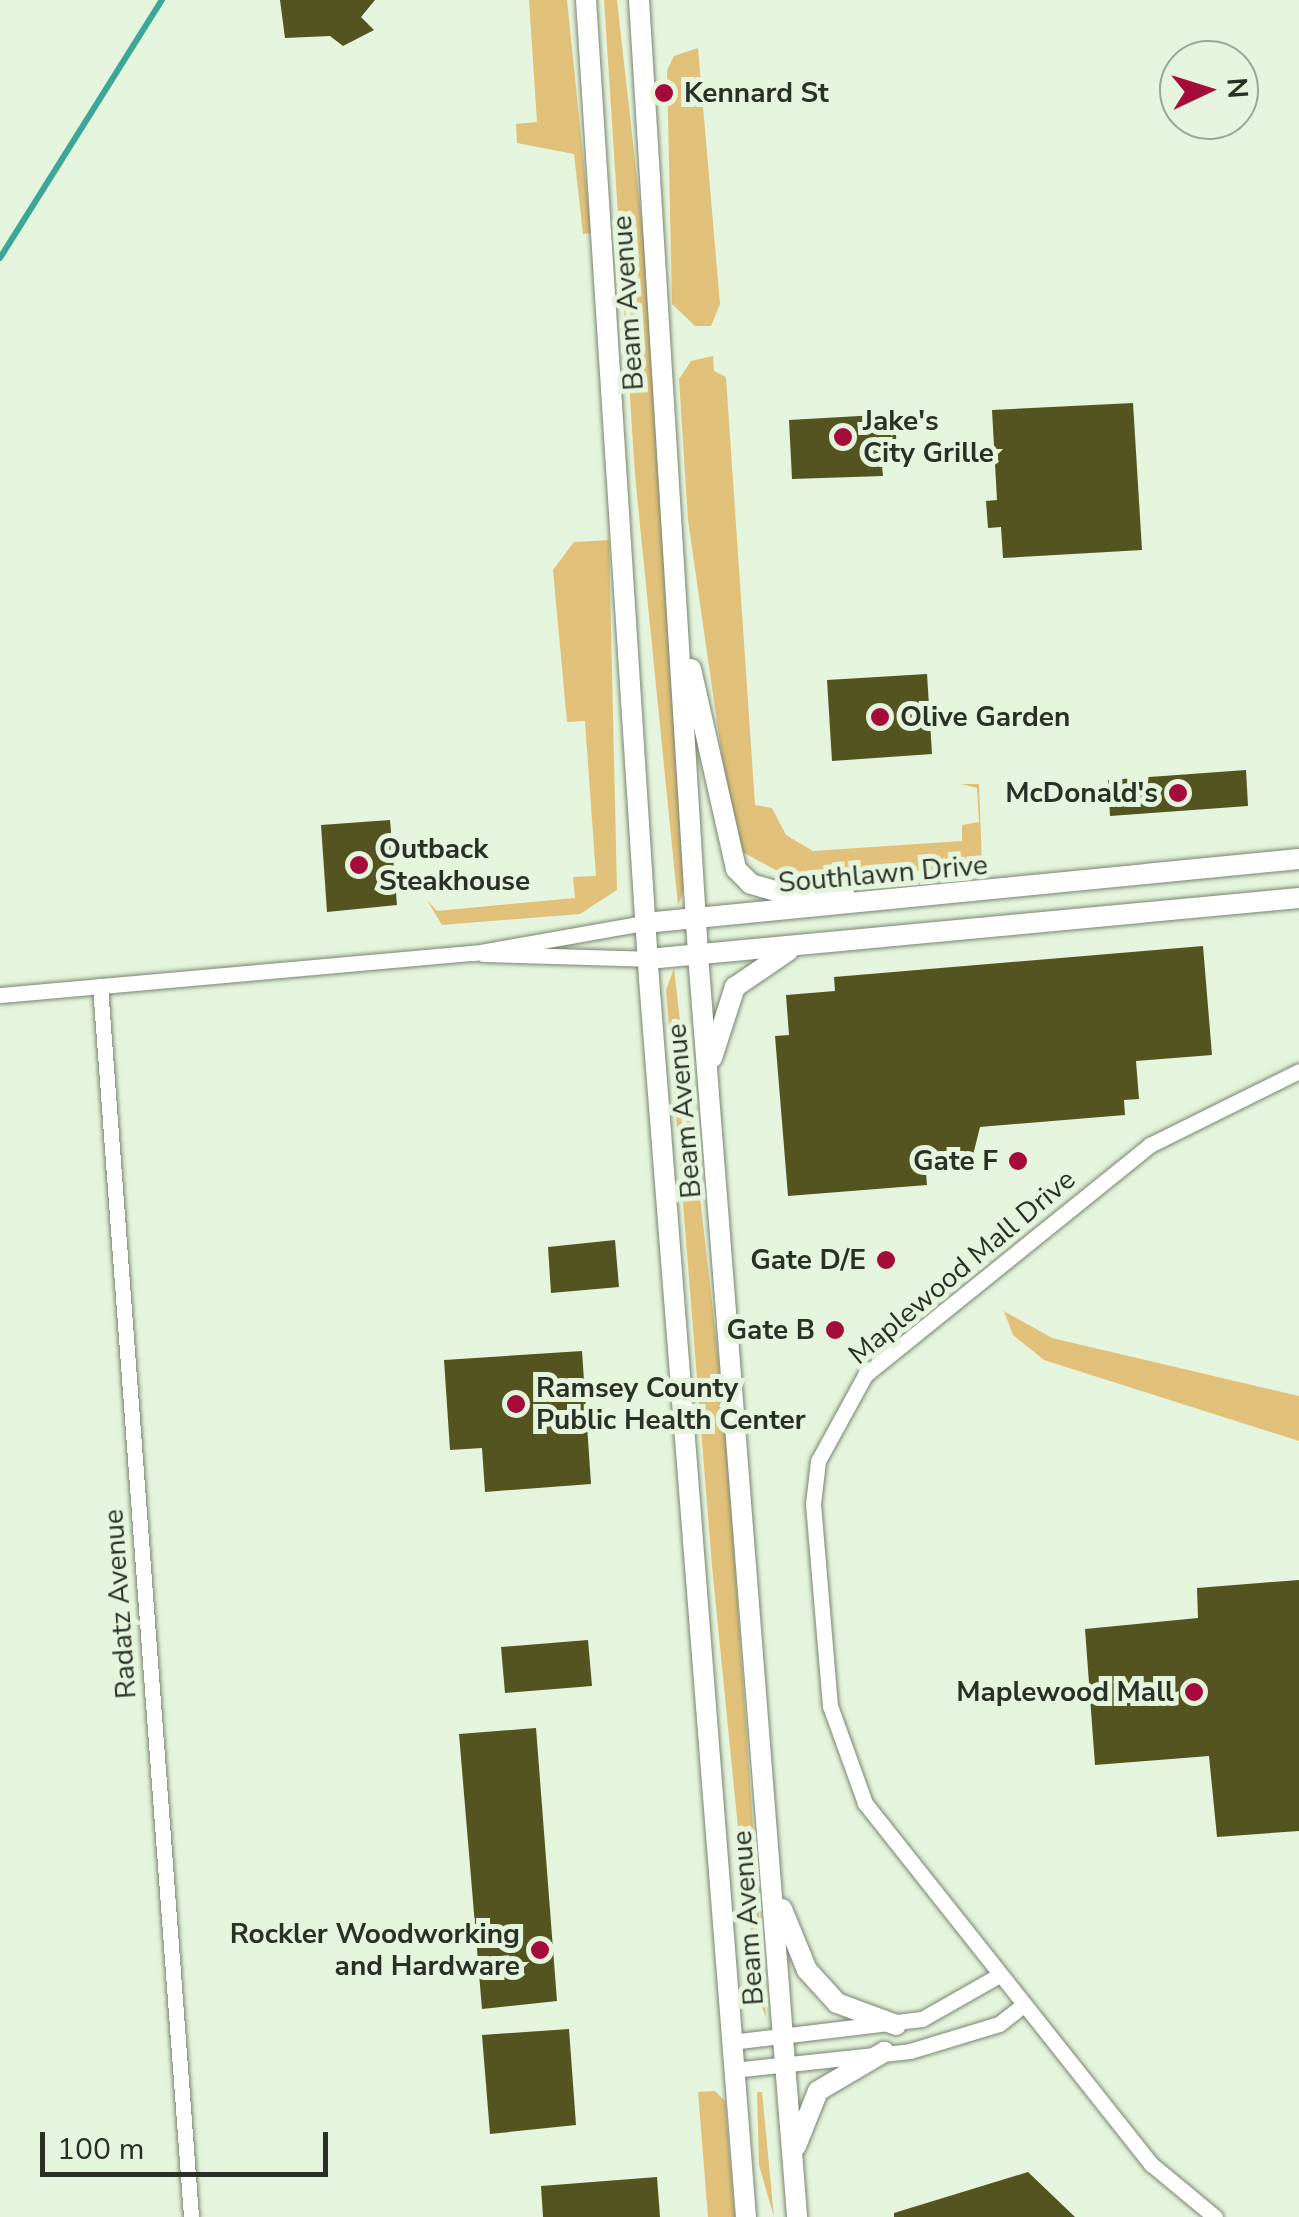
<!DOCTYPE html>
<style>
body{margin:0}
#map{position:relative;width:1299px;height:2217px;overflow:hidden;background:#e5f4dc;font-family:"Nunito Sans",sans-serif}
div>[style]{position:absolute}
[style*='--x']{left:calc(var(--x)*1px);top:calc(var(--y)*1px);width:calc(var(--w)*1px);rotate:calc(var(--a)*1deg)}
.green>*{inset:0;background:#e1c179}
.stream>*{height:6px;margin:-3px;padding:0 3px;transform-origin:3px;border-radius:3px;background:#3ca799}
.building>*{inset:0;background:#53541f}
.roads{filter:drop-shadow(0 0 2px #788570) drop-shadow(0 0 2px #788570)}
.minor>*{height:15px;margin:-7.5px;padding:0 7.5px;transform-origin:7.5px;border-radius:7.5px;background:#fff}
.tertiary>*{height:20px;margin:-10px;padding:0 10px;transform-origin:10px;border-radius:10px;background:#fff}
.dots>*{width:28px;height:28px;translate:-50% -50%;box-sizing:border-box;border:5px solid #e5f4dc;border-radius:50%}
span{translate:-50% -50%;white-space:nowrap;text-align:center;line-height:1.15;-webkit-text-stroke:10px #e5f4dc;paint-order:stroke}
.poi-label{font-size:28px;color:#2b3027;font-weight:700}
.left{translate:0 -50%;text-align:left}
.right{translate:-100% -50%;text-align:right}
.street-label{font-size:28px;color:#2b3027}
.north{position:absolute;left:1159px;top:40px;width:100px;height:100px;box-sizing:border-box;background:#e5f4dc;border:2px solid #9ba694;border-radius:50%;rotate:86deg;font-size:28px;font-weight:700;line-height:40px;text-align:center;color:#2b3027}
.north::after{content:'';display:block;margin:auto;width:35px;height:45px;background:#a60c3a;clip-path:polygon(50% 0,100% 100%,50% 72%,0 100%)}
.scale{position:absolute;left:40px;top:2132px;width:288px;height:45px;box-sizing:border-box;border:5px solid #2b3027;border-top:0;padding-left:12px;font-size:30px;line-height:35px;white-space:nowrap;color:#2b3027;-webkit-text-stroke:8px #e5f4dc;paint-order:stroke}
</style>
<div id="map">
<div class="green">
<i style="clip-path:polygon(529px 0,567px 0,591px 233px,583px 234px,574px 154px,517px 143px,516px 124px,537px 122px)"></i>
<i style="clip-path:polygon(604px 0,617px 0,647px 268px,685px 886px,678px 906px,635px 475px)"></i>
<i style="clip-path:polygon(698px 48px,720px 304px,711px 326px,695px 326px,672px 304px,667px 70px,674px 56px)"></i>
<i style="clip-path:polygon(713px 356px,714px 371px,726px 377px,755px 805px,772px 808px,786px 835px,813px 851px,962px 841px,962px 825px,979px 822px,977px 788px,961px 784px,979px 784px,982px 865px,798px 882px,735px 848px,688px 520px,679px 379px,691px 361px)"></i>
<i style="clip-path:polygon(609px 540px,617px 890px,580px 914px,442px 925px,427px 900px,437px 911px,575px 898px,573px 877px,596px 876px,585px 721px,567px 722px,553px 570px,574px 542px)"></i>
<i style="clip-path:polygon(674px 968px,725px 1417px,766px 2017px,754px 1989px,712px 1566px,666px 990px)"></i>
<i style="clip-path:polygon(1004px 1311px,1052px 1338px,1299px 1396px,1299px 1441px,1044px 1360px,1013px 1335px)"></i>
<i style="clip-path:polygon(715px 2091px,725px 2101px,735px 2217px,708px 2217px,698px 2092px)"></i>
<i style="clip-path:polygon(757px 2092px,762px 2092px,774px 2217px,759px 2165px)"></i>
</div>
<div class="stream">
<i style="--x:0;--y:258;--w:305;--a:-57.9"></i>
</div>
<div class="building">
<i style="clip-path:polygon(280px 0,375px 0,361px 17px,374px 30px,343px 46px,330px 36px,285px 38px)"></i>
<i style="clip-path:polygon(1133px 403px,1142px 550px,1003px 558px,1001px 527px,988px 528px,986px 501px,997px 500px,992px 410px)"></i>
<i style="clip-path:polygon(895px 414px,897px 454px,881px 456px,883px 476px,792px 479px,789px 420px)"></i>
<i style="clip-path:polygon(927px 674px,932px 754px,832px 761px,827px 680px)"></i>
<i style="clip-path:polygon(1246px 770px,1248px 806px,1110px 816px,1108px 780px)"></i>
<i style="clip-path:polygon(390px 820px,397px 905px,327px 912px,321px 825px)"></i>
<i style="clip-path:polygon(1203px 946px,1212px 1055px,1136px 1061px,1139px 1099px,1124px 1100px,1125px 1115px,980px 1127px,972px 1159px,926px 1173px,927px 1185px,788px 1196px,775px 1036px,789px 1035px,786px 995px,835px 991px,834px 977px)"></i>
<i style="clip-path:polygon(615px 1240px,619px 1287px,551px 1293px,548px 1247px)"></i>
<i style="clip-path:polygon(582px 1351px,591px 1484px,485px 1492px,482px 1448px,450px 1450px,444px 1360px)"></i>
<i style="clip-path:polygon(1299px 1580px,1299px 1831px,1217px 1837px,1209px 1756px,1095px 1765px,1085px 1629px,1198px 1618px,1197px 1588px)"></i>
<i style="clip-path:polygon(588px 1640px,592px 1686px,505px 1693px,501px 1647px)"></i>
<i style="clip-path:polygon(536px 1728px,557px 2001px,482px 2009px,459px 1734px)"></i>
<i style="clip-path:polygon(569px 2029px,576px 2125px,490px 2134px,482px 2035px)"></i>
<i style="clip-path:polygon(1028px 2172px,1075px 2217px,894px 2217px,894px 2213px)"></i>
<i style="clip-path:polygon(657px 2177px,660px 2217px,543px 2217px,541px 2186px)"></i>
</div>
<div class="roads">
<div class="minor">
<i style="--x:483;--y:954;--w:165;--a:1.7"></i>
<i style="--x:100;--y:986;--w:1234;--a:85.77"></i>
<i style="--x:0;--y:995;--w:476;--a:-5.1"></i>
<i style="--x:474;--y:953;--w:174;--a:-10"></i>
<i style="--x:731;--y:2042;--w:192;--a:-6.9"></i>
<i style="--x:922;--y:2019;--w:85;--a:-29.6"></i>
<i style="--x:733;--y:2070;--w:178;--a:-6.1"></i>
<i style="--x:910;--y:2051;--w:93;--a:-16.9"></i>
<i style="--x:999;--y:2024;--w:28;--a:-38"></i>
<i style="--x:1215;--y:2217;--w:83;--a:-140.4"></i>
<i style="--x:1151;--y:2164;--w:461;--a:-128.4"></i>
<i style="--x:865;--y:1803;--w:103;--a:-109.8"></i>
<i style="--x:830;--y:1706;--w:203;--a:-94.8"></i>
<i style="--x:813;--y:1504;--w:43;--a:-83.4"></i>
<i style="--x:818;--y:1461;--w:98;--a:-61.3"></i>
<i style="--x:865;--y:1375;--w:366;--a:-38.9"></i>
<i style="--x:1150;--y:1145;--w:166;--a:-26.4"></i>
</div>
<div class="tertiary">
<i style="--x:586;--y:0;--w:981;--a:86.32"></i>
<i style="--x:649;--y:979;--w:1242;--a:85.52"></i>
<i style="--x:639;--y:0;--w:957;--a:86.46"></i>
<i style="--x:698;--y:955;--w:1266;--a:85.51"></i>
<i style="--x:691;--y:669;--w:205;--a:77.3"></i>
<i style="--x:736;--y:869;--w:21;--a:45"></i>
<i style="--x:751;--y:884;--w:35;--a:16"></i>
<i style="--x:785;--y:894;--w:59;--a:-1"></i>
<i style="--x:645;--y:923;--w:657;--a:-5.59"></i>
<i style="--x:648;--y:959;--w:654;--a:-5.35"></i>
<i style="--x:712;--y:1058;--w:75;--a:-72.1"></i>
<i style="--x:735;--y:987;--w:65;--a:-34.4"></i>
<i style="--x:782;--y:1909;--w:66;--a:67.7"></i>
<i style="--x:807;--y:1970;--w:45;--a:47.7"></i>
<i style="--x:837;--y:2003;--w:63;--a:20.4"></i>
<i style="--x:796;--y:2146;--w:59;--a:-68.2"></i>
<i style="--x:818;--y:2091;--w:77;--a:-30.6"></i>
</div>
</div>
<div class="dots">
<i style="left:664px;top:93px;background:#a60c3a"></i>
<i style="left:843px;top:437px;background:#a60c3a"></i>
<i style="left:880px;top:717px;background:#a60c3a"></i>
<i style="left:1178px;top:793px;background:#a60c3a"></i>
<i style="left:359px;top:865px;background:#a60c3a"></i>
<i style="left:1018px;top:1161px;background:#a60c3a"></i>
<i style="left:886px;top:1260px;background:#a60c3a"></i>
<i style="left:835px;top:1330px;background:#a60c3a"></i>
<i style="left:516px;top:1404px;background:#a60c3a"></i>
<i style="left:1194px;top:1692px;background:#a60c3a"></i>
<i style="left:540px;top:1950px;background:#a60c3a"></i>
</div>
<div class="poi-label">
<span class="left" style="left:684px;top:93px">Kennard St</span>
<span class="left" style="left:863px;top:437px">Jake's<br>City Grille</span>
<span class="left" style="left:900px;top:717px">Olive Garden</span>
<span class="right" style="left:1158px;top:793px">McDonald's</span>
<span class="left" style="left:379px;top:865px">Outback<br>Steakhouse</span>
<span class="right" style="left:998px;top:1161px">Gate F</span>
<span class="right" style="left:866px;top:1260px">Gate D/E</span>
<span class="right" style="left:815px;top:1330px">Gate B</span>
<span class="left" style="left:536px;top:1404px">Ramsey County<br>Public Health Center</span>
<span class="right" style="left:1174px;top:1692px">Maplewood Mall</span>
<span class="right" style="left:520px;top:1950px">Rockler Woodworking<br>and Hardware</span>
</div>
<div class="street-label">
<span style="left:628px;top:303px;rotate:-94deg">Beam Avenue</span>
<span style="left:883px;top:874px;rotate:-5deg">Southlawn Drive</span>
<span style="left:684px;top:1111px;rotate:-95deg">Beam Avenue</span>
<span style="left:962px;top:1267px;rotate:-40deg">Maplewood Mall Drive</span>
<span style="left:120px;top:1604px;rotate:-94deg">Radatz Avenue</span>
<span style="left:748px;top:1918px;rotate:-94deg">Beam Avenue</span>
</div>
<div class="north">N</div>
<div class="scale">100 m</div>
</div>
